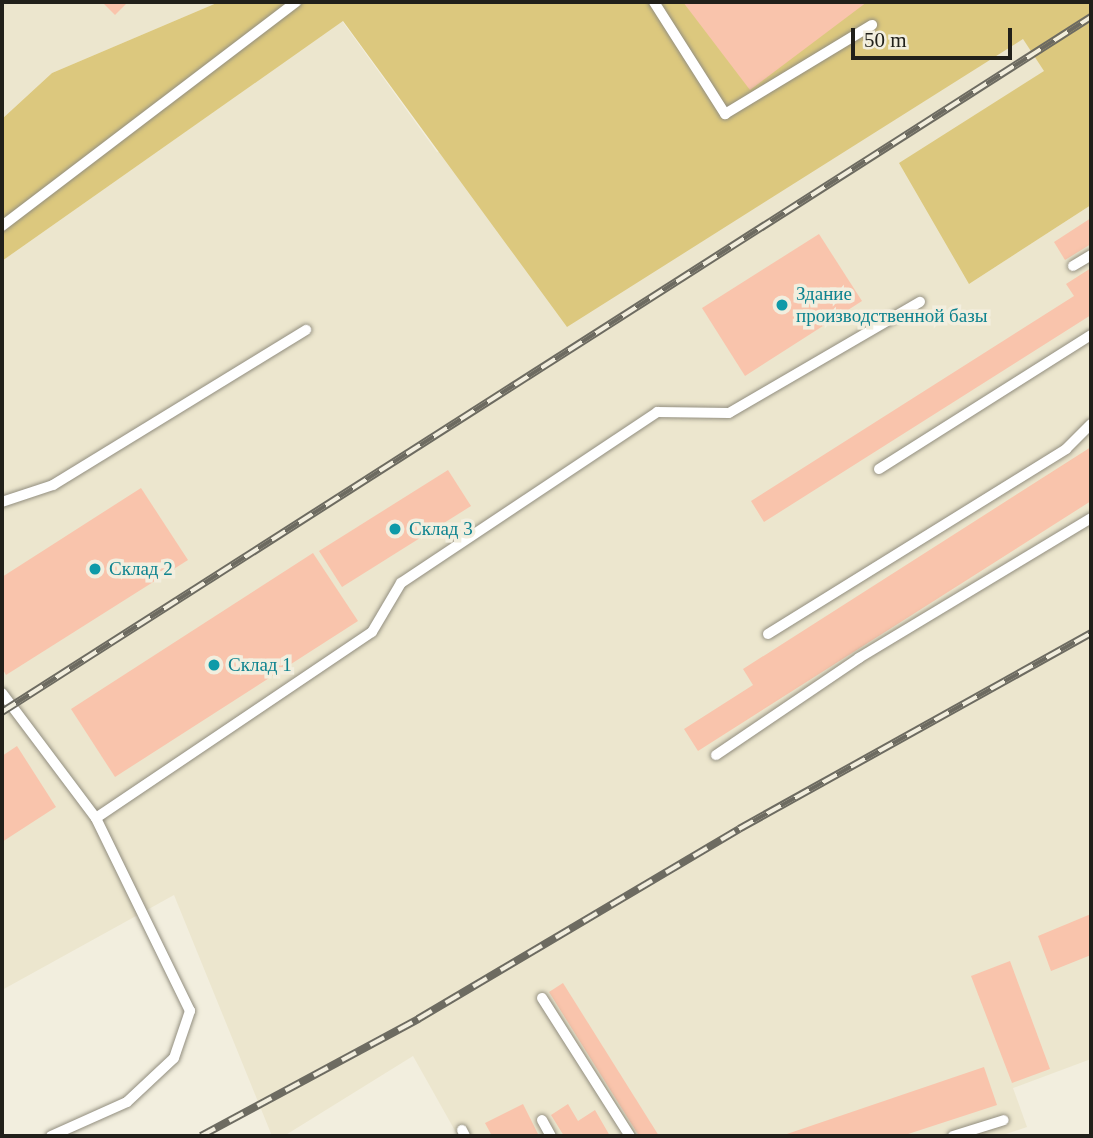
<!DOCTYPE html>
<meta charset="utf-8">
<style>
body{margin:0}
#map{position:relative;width:1093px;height:1138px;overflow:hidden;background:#f2eede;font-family:Georgia,serif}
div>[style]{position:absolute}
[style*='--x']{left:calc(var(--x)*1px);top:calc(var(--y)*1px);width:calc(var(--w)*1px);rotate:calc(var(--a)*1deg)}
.built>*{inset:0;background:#ece6ce}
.green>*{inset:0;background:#dcc87e}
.building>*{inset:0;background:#f9c4ac}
.roads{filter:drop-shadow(0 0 2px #928e7f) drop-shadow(0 0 2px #928e7f)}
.lane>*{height:10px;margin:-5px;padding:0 5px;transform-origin:5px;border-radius:5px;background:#fff}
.rail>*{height:8px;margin-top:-4px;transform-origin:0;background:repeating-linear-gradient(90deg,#f2eede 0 16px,#6d6b61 0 32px);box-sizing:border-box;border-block:2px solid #6d6b61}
.dots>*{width:19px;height:19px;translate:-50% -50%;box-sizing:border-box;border:4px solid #f2eede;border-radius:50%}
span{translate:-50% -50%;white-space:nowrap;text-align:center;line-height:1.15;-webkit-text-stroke:7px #f2eede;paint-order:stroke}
.culture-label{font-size:19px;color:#0d838f}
.left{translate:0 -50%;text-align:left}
.frame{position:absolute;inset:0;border:4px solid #21201a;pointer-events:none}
.scale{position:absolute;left:851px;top:28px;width:161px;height:32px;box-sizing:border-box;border:4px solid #21201a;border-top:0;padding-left:9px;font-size:21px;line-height:24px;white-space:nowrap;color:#21201a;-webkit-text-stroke:5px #f2eede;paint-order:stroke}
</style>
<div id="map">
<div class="built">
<i style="clip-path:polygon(2px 2px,219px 2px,52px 73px,2px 119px)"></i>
<i style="clip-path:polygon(1091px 2px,969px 284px,1091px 205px,1091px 1059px,1013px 1088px,1027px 1127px,1000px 1136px,458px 1136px,413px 1056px,284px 1136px,272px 1136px,174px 895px,2px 990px,2px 261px,342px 21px,437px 152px,1023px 39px)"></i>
</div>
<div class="green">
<i style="clip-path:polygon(219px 2px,1091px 2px,1091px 205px,969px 284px,899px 163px,1044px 71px,1023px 39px,567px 327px,343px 21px,2px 261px,2px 119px,52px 73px)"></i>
</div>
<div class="building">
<i style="clip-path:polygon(102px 2px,128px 2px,115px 15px)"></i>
<i style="clip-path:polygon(683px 2px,867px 2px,750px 90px)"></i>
<i style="clip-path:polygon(1091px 218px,1091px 244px,1065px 260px,1054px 242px)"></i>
<i style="clip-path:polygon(819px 234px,862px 301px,745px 376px,702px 308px)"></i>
<i style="clip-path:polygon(1091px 268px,1091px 315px,764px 522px,751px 501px,1074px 296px,1066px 284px)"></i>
<i style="clip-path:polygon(1091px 447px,1091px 501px,698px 751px,684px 729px,753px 685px,743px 669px)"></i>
<i style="clip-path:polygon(448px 470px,471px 506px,342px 587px,319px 551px)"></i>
<i style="clip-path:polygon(141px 488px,188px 560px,6px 675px,2px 668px,2px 577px)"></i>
<i style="clip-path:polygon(313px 553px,358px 621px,115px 777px,71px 709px)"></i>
<i style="clip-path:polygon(17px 746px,56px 807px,2px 842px,2px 756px)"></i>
<i style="clip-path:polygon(1091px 914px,1091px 955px,1051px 971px,1038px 936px)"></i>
<i style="clip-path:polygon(1010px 961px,1050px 1069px,1012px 1083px,971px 976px)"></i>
<i style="clip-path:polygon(563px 983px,659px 1136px,639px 1136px,549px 992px)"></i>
<i style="clip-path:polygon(984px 1067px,997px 1105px,902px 1136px,781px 1136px)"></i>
<i style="clip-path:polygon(523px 1104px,539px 1136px,492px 1136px,485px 1123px)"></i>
<i style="clip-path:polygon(568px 1104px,578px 1121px,595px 1110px,610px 1136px,564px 1136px,551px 1115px)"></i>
</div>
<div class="roads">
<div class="lane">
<i style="--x:654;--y:2;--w:133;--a:57.6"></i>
<i style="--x:725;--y:114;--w:172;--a:-31.2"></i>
<i style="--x:2;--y:226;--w:370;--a:-37.3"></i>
<i style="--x:1073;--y:266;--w:21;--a:-31"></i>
<i style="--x:879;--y:469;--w:251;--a:-32.3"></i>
<i style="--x:2;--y:502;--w:54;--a:-18.4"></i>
<i style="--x:53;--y:485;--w:297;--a:-31.5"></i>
<i style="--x:768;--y:634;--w:351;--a:-31.8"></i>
<i style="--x:1066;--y:449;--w:35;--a:-45"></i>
<i style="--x:2;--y:693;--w:156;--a:53.1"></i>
<i style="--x:96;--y:818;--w:333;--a:-34"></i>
<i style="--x:372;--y:632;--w:57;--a:-59.4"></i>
<i style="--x:401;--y:583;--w:308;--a:-33.7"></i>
<i style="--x:657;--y:412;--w:72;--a:0.8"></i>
<i style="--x:729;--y:413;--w:221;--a:-30.2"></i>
<i style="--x:716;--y:755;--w:173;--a:-34.1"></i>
<i style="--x:859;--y:658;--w:271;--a:-31.1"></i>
<i style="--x:542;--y:998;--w:164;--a:57.5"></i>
<i style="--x:542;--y:1120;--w:18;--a:61"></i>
<i style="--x:462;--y:1130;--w:7;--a:63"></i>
<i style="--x:51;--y:1136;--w:83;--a:-24.1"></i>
<i style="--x:127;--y:1102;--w:64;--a:-43.1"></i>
<i style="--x:174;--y:1058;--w:50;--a:-71.2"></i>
<i style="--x:190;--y:1011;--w:215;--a:-116"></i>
<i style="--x:953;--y:1136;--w:53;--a:-17.4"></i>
</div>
</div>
<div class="rail">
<i style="--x:2;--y:712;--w:1292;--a:-32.55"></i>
<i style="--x:201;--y:1136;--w:247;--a:-28.3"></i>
<i style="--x:418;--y:1019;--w:373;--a:-30.6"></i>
<i style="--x:739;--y:829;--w:403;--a:-29.1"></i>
</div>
<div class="dots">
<i style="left:782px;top:305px;background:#0f9aa8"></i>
<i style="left:395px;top:529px;background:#0f9aa8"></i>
<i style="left:95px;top:569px;background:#0f9aa8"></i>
<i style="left:214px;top:665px;background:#0f9aa8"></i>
</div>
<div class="culture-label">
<span class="left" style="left:796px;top:305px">Здание<br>производственной базы</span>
<span class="left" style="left:409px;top:529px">Склад 3</span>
<span class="left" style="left:109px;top:569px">Склад 2</span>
<span class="left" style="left:228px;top:665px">Склад 1</span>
</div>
<div class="frame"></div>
<div class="scale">50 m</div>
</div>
